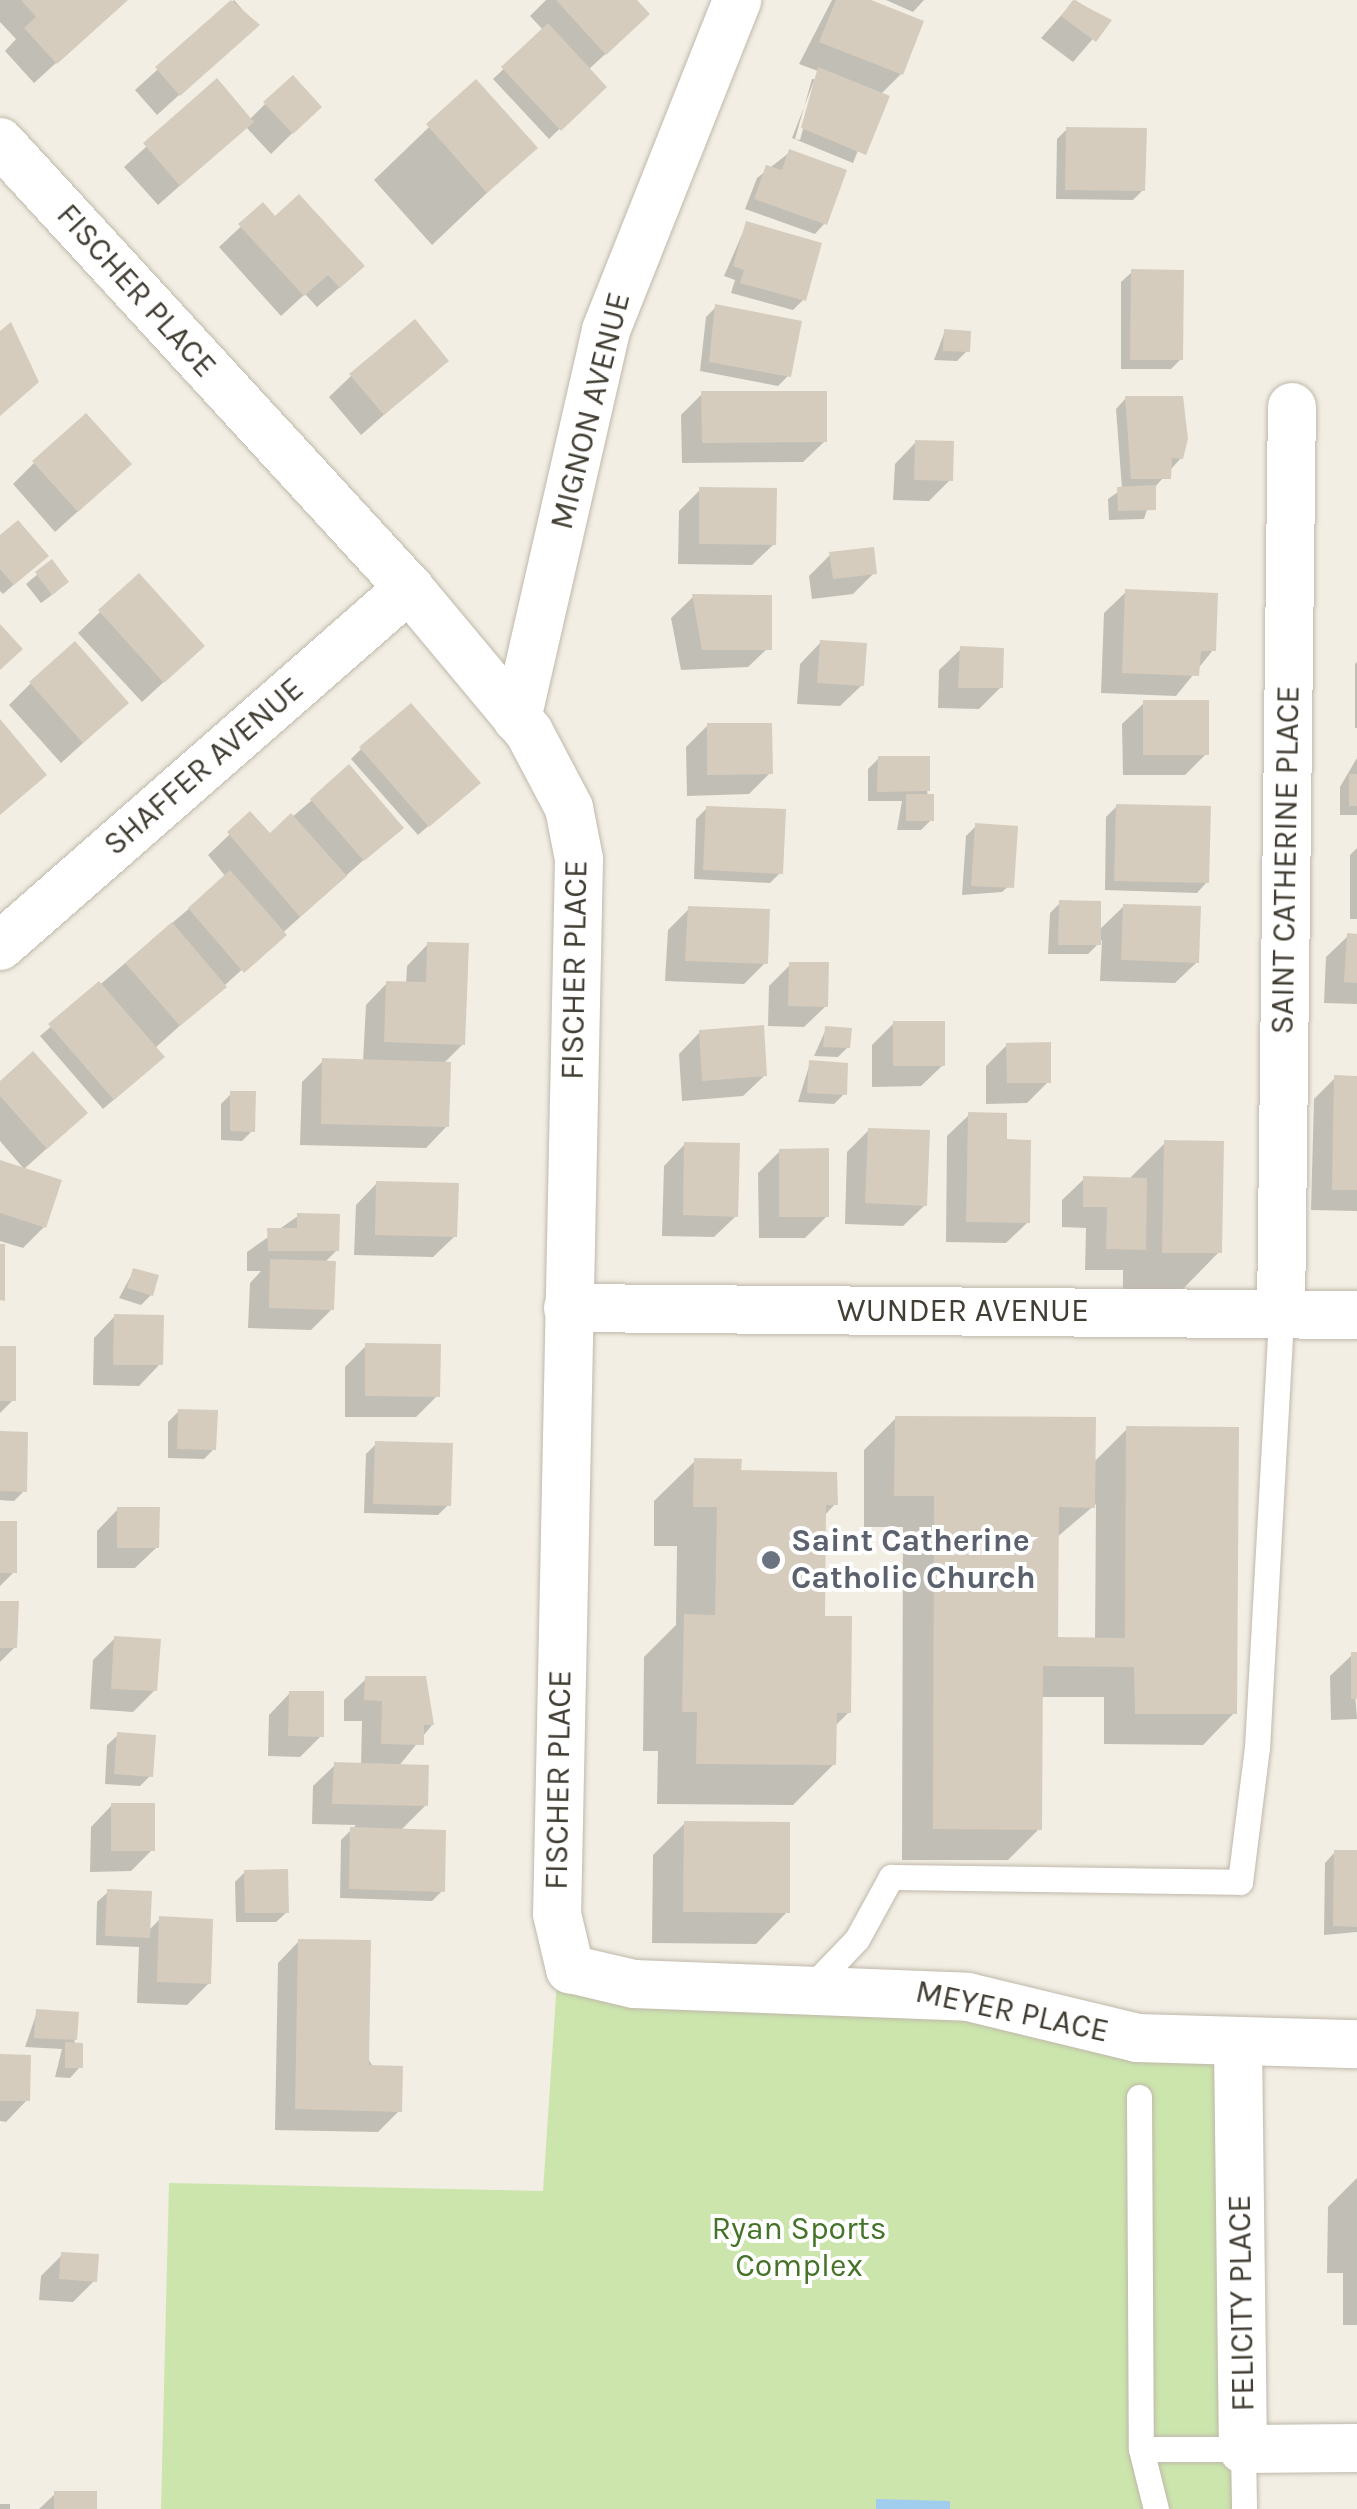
<!DOCTYPE html>
<style>
body{margin:0}
#map{position:relative;width:1357px;height:2509px;overflow:hidden;background:#f2eee4;font-family:Karla,sans-serif}
div>[style]{position:absolute}
[style*='--x']{left:calc(var(--x)*1px);top:calc(var(--y)*1px);width:calc(var(--w)*1px);rotate:calc(var(--a)*1deg)}
.green>*{inset:0;background:#cbe5ad}
.water>*{inset:0;background:#a0cdee}
.shadow>*{inset:0;background:#0003}
.building>*{inset:0;background:#d6ccbd}
.roads{filter:drop-shadow(0 0 2px #c0b8aa) drop-shadow(0 0 2px #c0b8aa)}
.service>*{height:25px;margin:-12.5px;padding:0 12.5px;transform-origin:12.5px;border-radius:12.5px;background:#fff}
.minor>*{height:48px;margin:-24px;padding:0 24px;transform-origin:24px;border-radius:24px;background:#fff}
.dots>*{width:28px;height:28px;translate:-50% -50%;box-sizing:border-box;border:5px solid #fff;border-radius:50%}
span{translate:-50% -50%;white-space:nowrap;text-align:center;line-height:1.15;-webkit-text-stroke:8px #fff;paint-order:stroke}
.street-label{font-size:32px;color:#433e34}
.worship-label{font-size:32px;color:#5b616d;font-weight:700}
.left{translate:0 -50%;text-align:left}
.park-label{font-size:32px;color:#447329}
</style>
<div id="map">
<div class="green">
<i style="clip-path:polygon(559px 1951px,1238px 2043px,1244px 2509px,161px 2509px,169px 2183px,543px 2191px)"></i>
</div>
<div class="water">
<i style="clip-path:polygon(876px 2499px,950px 2501px,950px 2509px,876px 2509px)"></i>
</div>
<div class="shadow">
<i style="clip-path:polygon(0 0,125px 0,34px 83px,5px 51px,16px 39px,0 22px)"></i>
<i style="clip-path:polygon(234px 0,256px 25px,157px 115px,135px 90px)"></i>
<i style="clip-path:polygon(546px 0,634px 0,626px 35px,588px 70px,603px 87px,549px 139px,493px 79px,544px 31px,530px 16px)"></i>
<i style="clip-path:polygon(evenodd,832px 0,865px 0,901px 74px,880px 95px,853px 163px,792px 138px,818px 71px,799px 64px,832px 0,812px 79px,817px 79px,800px 140px,795px 139px,812px 79px)"></i>
<i style="clip-path:polygon(886px 0,924px 0,913px 12px)"></i>
<i style="clip-path:polygon(1075px 0,1108px 21px,1073px 62px,1041px 38px)"></i>
<i style="clip-path:polygon(217px 82px,249px 120px,265px 104px,319px 107px,271px 154px,246px 127px,158px 205px,124px 167px)"></i>
<i style="clip-path:polygon(476px 82px,532px 150px,432px 245px,374px 180px)"></i>
<i style="clip-path:polygon(1067px 129px,1143px 190px,1133px 200px,1056px 199px,1057px 139px)"></i>
<i style="clip-path:polygon(790px 152px,825px 223px,815px 234px,745px 209px,757px 178px)"></i>
<i style="clip-path:polygon(263px 206px,340px 287px,317px 307px,305px 294px,281px 316px,219px 247px)"></i>
<i style="clip-path:polygon(747px 223px,803px 300px,793px 310px,731px 293px,735px 280px,724px 276px)"></i>
<i style="clip-path:polygon(1132px 272px,1181px 359px,1171px 369px,1121px 369px,1121px 282px)"></i>
<i style="clip-path:polygon(716px 307px,788px 376px,778px 386px,700px 371px,706px 317px)"></i>
<i style="clip-path:polygon(945px 331px,967px 351px,957px 361px,934px 360px)"></i>
<i style="clip-path:polygon(446px 360px,361px 435px,329px 397px,351px 376px)"></i>
<i style="clip-path:polygon(702px 394px,825px 441px,803px 462px,682px 463px,681px 415px)"></i>
<i style="clip-path:polygon(1126px 398px,1181px 458px,1154px 488px,1144px 519px,1109px 520px,1108px 499px,1122px 489px,1116px 409px)"></i>
<i style="clip-path:polygon(916px 442px,950px 480px,929px 501px,893px 500px,895px 464px)"></i>
<i style="clip-path:polygon(34px 463px,107px 485px,55px 532px,13px 484px)"></i>
<i style="clip-path:polygon(700px 490px,774px 544px,752px 565px,678px 564px,679px 511px)"></i>
<i style="clip-path:polygon(0 539px,35px 566px,3px 594px,0 591px)"></i>
<i style="clip-path:polygon(830px 555px,874px 573px,853px 594px,812px 599px,809px 576px)"></i>
<i style="clip-path:polygon(51px 563px,56px 592px,41px 603px,26px 584px)"></i>
<i style="clip-path:polygon(1126px 592px,1213px 650px,1176px 696px,1101px 693px,1104px 613px)"></i>
<i style="clip-path:polygon(693px 597px,770px 646px,748px 667px,681px 670px,671px 618px)"></i>
<i style="clip-path:polygon(100px 612px,180px 667px,142px 702px,78px 633px)"></i>
<i style="clip-path:polygon(821px 642px,862px 685px,840px 706px,797px 704px,800px 664px)"></i>
<i style="clip-path:polygon(961px 649px,1001px 687px,979px 709px,938px 708px,939px 670px)"></i>
<i style="clip-path:polygon(1357px 662px,1357px 728px,1355px 728px,1355px 664px)"></i>
<i style="clip-path:polygon(31px 683px,104px 724px,61px 763px,9px 705px)"></i>
<i style="clip-path:polygon(1144px 703px,1206px 754px,1185px 775px,1123px 775px,1122px 724px)"></i>
<i style="clip-path:polygon(708px 725px,770px 773px,749px 794px,687px 796px,686px 747px)"></i>
<i style="clip-path:polygon(361px 749px,467px 792px,418px 835px,351px 759px)"></i>
<i style="clip-path:polygon(879px 758px,927px 790px,931px 820px,921px 830px,897px 830px,902px 801px,868px 801px,868px 769px)"></i>
<i style="clip-path:polygon(1357px 758px,1357px 815px,1340px 815px,1340px 787px)"></i>
<i style="clip-path:polygon(312px 800px,400px 827px,154px 1049px,152px 1067px,103px 1109px,40px 1036px,226px 877px,208px 855px,250px 815px,270px 836px)"></i>
<i style="clip-path:polygon(1117px 806px,1207px 882px,1197px 893px,1105px 890px,1106px 817px)"></i>
<i style="clip-path:polygon(707px 808px,780px 873px,770px 883px,694px 879px,696px 819px)"></i>
<i style="clip-path:polygon(976px 826px,1013px 882px,1002px 892px,962px 895px,966px 836px)"></i>
<i style="clip-path:polygon(1357px 848px,1357px 919px,1350px 919px,1350px 855px)"></i>
<i style="clip-path:polygon(1060px 903px,1098px 931px,1124px 906px,1197px 962px,1175px 983px,1100px 981px,1102px 940px,1088px 954px,1048px 954px,1050px 913px)"></i>
<i style="clip-path:polygon(689px 909px,765px 963px,744px 984px,665px 981px,668px 930px)"></i>
<i style="clip-path:polygon(1348px 936px,1357px 936px,1357px 1004px,1324px 1003px,1326px 957px)"></i>
<i style="clip-path:polygon(428px 944px,463px 1044px,443px 1064px,447px 1126px,426px 1148px,300px 1145px,302px 1082px,323px 1061px,363px 1062px,366px 1005px,387px 983px,406px 984px,407px 966px)"></i>
<i style="clip-path:polygon(790px 965px,826px 1006px,804px 1027px,768px 1026px,769px 986px)"></i>
<i style="clip-path:polygon(894px 1023px,943px 1065px,921px 1086px,872px 1087px,872px 1045px)"></i>
<i style="clip-path:polygon(826px 1029px,848px 1047px,838px 1057px,814px 1056px)"></i>
<i style="clip-path:polygon(700px 1032px,765px 1075px,743px 1096px,682px 1101px,679px 1054px)"></i>
<i style="clip-path:polygon(1007px 1045px,1048px 1082px,1027px 1103px,986px 1104px,986px 1066px)"></i>
<i style="clip-path:polygon(810px 1063px,844px 1094px,834px 1104px,798px 1102px)"></i>
<i style="clip-path:polygon(1335px 1078px,1357px 1079px,1357px 1211px,1311px 1210px,1314px 1099px)"></i>
<i style="clip-path:polygon(0 1084px,63px 1134px,24px 1169px,0 1141px)"></i>
<i style="clip-path:polygon(231px 1094px,252px 1131px,242px 1141px,221px 1140px,221px 1104px)"></i>
<i style="clip-path:polygon(969px 1115px,1004px 1142px,1028px 1222px,1006px 1243px,946px 1242px,947px 1136px)"></i>
<i style="clip-path:polygon(869px 1130px,925px 1205px,903px 1226px,845px 1224px,847px 1152px)"></i>
<i style="clip-path:polygon(1165px 1143px,1219px 1252px,1179px 1293px,1123px 1292px,1123px 1270px,1085px 1270px,1086px 1228px,1062px 1227px,1062px 1200px,1084px 1179px,1128px 1180px)"></i>
<i style="clip-path:polygon(685px 1144px,736px 1216px,714px 1237px,662px 1236px,664px 1166px)"></i>
<i style="clip-path:polygon(780px 1151px,827px 1216px,805px 1238px,759px 1238px,758px 1173px)"></i>
<i style="clip-path:polygon(0 1163px,44px 1227px,23px 1248px,0 1241px)"></i>
<i style="clip-path:polygon(377px 1183px,455px 1236px,433px 1257px,354px 1255px,356px 1205px)"></i>
<i style="clip-path:polygon(298px 1216px,337px 1250px,324px 1263px,332px 1309px,311px 1330px,248px 1328px,250px 1283px,261px 1271px,247px 1271px,247px 1252px)"></i>
<i style="clip-path:polygon(134px 1270px,151px 1295px,141px 1305px,119px 1298px)"></i>
<i style="clip-path:polygon(115px 1316px,160px 1364px,139px 1386px,93px 1385px,94px 1338px)"></i>
<i style="clip-path:polygon(366px 1346px,437px 1396px,416px 1417px,345px 1417px,345px 1367px)"></i>
<i style="clip-path:polygon(0 1349px,13px 1400px,0 1413px)"></i>
<i style="clip-path:polygon(179px 1411px,214px 1449px,204px 1459px,168px 1458px,168px 1422px)"></i>
<i style="clip-path:polygon(evenodd,896px 1418px,1093px 1463px,1127px 1429px,1234px 1713px,1203px 1745px,1104px 1744px,1104px 1697px,1040px 1697px,1039px 1829px,1008px 1860px,902px 1860px,903px 1527px,864px 1527px,864px 1450px,896px 1418px,1096px 1504px,1095px 1640px,1056px 1640px,1056px 1538px,1096px 1504px)"></i>
<i style="clip-path:polygon(0 1434px,24px 1491px,14px 1501px,0 1500px)"></i>
<i style="clip-path:polygon(376px 1444px,449px 1504px,438px 1515px,364px 1513px,366px 1454px)"></i>
<i style="clip-path:polygon(695px 1461px,835px 1504px,824px 1516px,823px 1618px,849px 1712px,834px 1727px,834px 1764px,793px 1805px,657px 1804px,658px 1751px,643px 1751px,644px 1657px,676px 1625px,677px 1546px,654px 1546px,654px 1501px)"></i>
<i style="clip-path:polygon(118px 1509px,157px 1547px,135px 1568px,97px 1568px,97px 1531px)"></i>
<i style="clip-path:polygon(0 1523px,14px 1572px,0 1586px)"></i>
<i style="clip-path:polygon(0 1603px,15px 1647px,0 1662px)"></i>
<i style="clip-path:polygon(115px 1638px,155px 1690px,133px 1712px,90px 1709px,93px 1660px)"></i>
<i style="clip-path:polygon(1352px 1655px,1357px 1719px,1331px 1720px,1330px 1676px)"></i>
<i style="clip-path:polygon(366px 1679px,432px 1725px,398px 1767px,426px 1805px,400px 1831px,442px 1891px,432px 1901px,340px 1898px,341px 1840px,356px 1825px,312px 1824px,313px 1786px,335px 1765px,361px 1766px,362px 1721px,344px 1721px,344px 1700px)"></i>
<i style="clip-path:polygon(290px 1693px,321px 1736px,300px 1757px,268px 1756px,269px 1715px)"></i>
<i style="clip-path:polygon(118px 1735px,150px 1776px,140px 1786px,105px 1784px,107px 1745px)"></i>
<i style="clip-path:polygon(112px 1805px,152px 1850px,131px 1871px,90px 1872px,91px 1827px)"></i>
<i style="clip-path:polygon(685px 1823px,787px 1912px,756px 1944px,652px 1943px,653px 1855px)"></i>
<i style="clip-path:polygon(1335px 1852px,1357px 1853px,1357px 1932px,1324px 1935px,1325px 1863px)"></i>
<i style="clip-path:polygon(245px 1872px,287px 1912px,276px 1922px,236px 1922px,235px 1882px)"></i>
<i style="clip-path:polygon(108px 1892px,148px 1931px,160px 1919px,209px 1983px,187px 2005px,137px 2003px,139px 1947px,96px 1945px,97px 1902px)"></i>
<i style="clip-path:polygon(299px 1941px,399px 2111px,378px 2132px,275px 2130px,278px 1963px)"></i>
<i style="clip-path:polygon(37px 2012px,74px 2039px,80px 2067px,70px 2078px,55px 2077px,62px 2049px,25px 2047px)"></i>
<i style="clip-path:polygon(0 2056px,27px 2100px,6px 2122px,0 2121px)"></i>
<i style="clip-path:polygon(1357px 2178px,1357px 2325px,1343px 2325px,1343px 2273px,1327px 2273px,1328px 2207px)"></i>
<i style="clip-path:polygon(62px 2255px,94px 2281px,73px 2302px,39px 2300px,41px 2276px)"></i>
<i style="clip-path:polygon(55px 2494px,94px 2509px,39px 2509px)"></i>
<i style="clip-path:polygon(0 2504px,10px 2504px,10px 2509px,0 2509px)"></i>
</div>
<div class="building">
<i style="clip-path:polygon(21px 0,128px 0,57px 64px,24px 28px,36px 17px)"></i>
<i style="clip-path:polygon(231px 0,260px 25px,180px 96px,155px 67px)"></i>
<i style="clip-path:polygon(556px 0,637px 0,650px 14px,606px 55px)"></i>
<i style="clip-path:polygon(836px 0,871px 0,924px 21px,903px 75px,819px 42px)"></i>
<i style="clip-path:polygon(1073px 0,1112px 20px,1096px 42px,1061px 16px)"></i>
<i style="clip-path:polygon(548px 23px,607px 87px,561px 131px,501px 67px)"></i>
<i style="clip-path:polygon(818px 67px,890px 96px,866px 155px,801px 128px)"></i>
<i style="clip-path:polygon(293px 75px,322px 107px,293px 134px,263px 102px)"></i>
<i style="clip-path:polygon(217px 78px,254px 122px,180px 186px,143px 143px)"></i>
<i style="clip-path:polygon(476px 79px,538px 148px,487px 193px,426px 124px)"></i>
<i style="clip-path:polygon(1066px 127px,1147px 128px,1145px 191px,1065px 190px)"></i>
<i style="clip-path:polygon(789px 149px,847px 170px,827px 225px,754px 199px,766px 165px,782px 170px)"></i>
<i style="clip-path:polygon(299px 194px,365px 266px,340px 288px,328px 275px,304px 296px,238px 224px,263px 202px,275px 216px)"></i>
<i style="clip-path:polygon(746px 221px,822px 243px,806px 301px,740px 283px,744px 270px,733px 266px)"></i>
<i style="clip-path:polygon(1131px 269px,1184px 270px,1183px 360px,1130px 360px)"></i>
<i style="clip-path:polygon(715px 304px,802px 321px,791px 377px,709px 362px)"></i>
<i style="clip-path:polygon(415px 319px,449px 361px,384px 415px,349px 374px)"></i>
<i style="clip-path:polygon(11px 322px,39px 382px,0 416px,0 331px)"></i>
<i style="clip-path:polygon(944px 329px,971px 331px,970px 352px,943px 351px)"></i>
<i style="clip-path:polygon(701px 391px,827px 391px,827px 442px,702px 443px)"></i>
<i style="clip-path:polygon(1125px 396px,1183px 396px,1188px 439px,1183px 459px,1172px 458px,1171px 479px,1131px 479px)"></i>
<i style="clip-path:polygon(86px 413px,132px 464px,78px 512px,32px 461px)"></i>
<i style="clip-path:polygon(915px 440px,954px 441px,953px 481px,914px 480px)"></i>
<i style="clip-path:polygon(1156px 485px,1156px 510px,1118px 511px,1117px 487px)"></i>
<i style="clip-path:polygon(699px 487px,777px 488px,776px 545px,699px 544px)"></i>
<i style="clip-path:polygon(18px 520px,49px 556px,14px 585px,0 569px,0 535px)"></i>
<i style="clip-path:polygon(874px 547px,877px 574px,833px 579px,829px 552px)"></i>
<i style="clip-path:polygon(52px 559px,69px 582px,52px 595px,35px 572px)"></i>
<i style="clip-path:polygon(139px 573px,205px 646px,164px 683px,98px 610px)"></i>
<i style="clip-path:polygon(1125px 589px,1218px 593px,1216px 651px,1201px 651px,1199px 676px,1122px 673px)"></i>
<i style="clip-path:polygon(692px 594px,772px 595px,772px 650px,702px 650px)"></i>
<i style="clip-path:polygon(0 624px,23px 649px,0 670px)"></i>
<i style="clip-path:polygon(820px 640px,867px 643px,864px 686px,817px 683px)"></i>
<i style="clip-path:polygon(75px 641px,129px 703px,83px 743px,29px 682px)"></i>
<i style="clip-path:polygon(960px 646px,1004px 648px,1003px 688px,958px 688px)"></i>
<i style="clip-path:polygon(1143px 700px,1209px 700px,1209px 755px,1143px 755px)"></i>
<i style="clip-path:polygon(411px 703px,481px 783px,429px 827px,359px 747px)"></i>
<i style="clip-path:polygon(0 719px,47px 775px,0 815px)"></i>
<i style="clip-path:polygon(707px 723px,772px 723px,773px 774px,707px 775px)"></i>
<i style="clip-path:polygon(878px 756px,930px 756px,930px 791px,877px 792px)"></i>
<i style="clip-path:polygon(349px 764px,404px 828px,364px 861px,310px 799px)"></i>
<i style="clip-path:polygon(1349px 774px,1357px 774px,1357px 806px,1349px 806px)"></i>
<i style="clip-path:polygon(906px 794px,934px 794px,934px 821px,906px 821px)"></i>
<i style="clip-path:polygon(1116px 804px,1211px 806px,1209px 883px,1114px 881px)"></i>
<i style="clip-path:polygon(706px 806px,786px 809px,783px 874px,703px 870px)"></i>
<i style="clip-path:polygon(250px 811px,270px 833px,291px 813px,347px 876px,300px 917px,227px 832px)"></i>
<i style="clip-path:polygon(975px 823px,1018px 826px,1014px 888px,971px 886px)"></i>
<i style="clip-path:polygon(230px 870px,287px 935px,244px 973px,188px 908px)"></i>
<i style="clip-path:polygon(1059px 900px,1101px 901px,1101px 945px,1058px 945px)"></i>
<i style="clip-path:polygon(1123px 904px,1201px 906px,1199px 963px,1121px 960px)"></i>
<i style="clip-path:polygon(688px 906px,770px 909px,768px 964px,685px 961px)"></i>
<i style="clip-path:polygon(172px 922px,227px 987px,180px 1026px,125px 963px)"></i>
<i style="clip-path:polygon(1347px 933px,1357px 934px,1357px 983px,1344px 982px)"></i>
<i style="clip-path:polygon(427px 942px,469px 943px,465px 1045px,384px 1042px,386px 981px,426px 982px)"></i>
<i style="clip-path:polygon(789px 962px,829px 962px,828px 1007px,788px 1006px)"></i>
<i style="clip-path:polygon(99px 981px,165px 1057px,114px 1100px,48px 1024px)"></i>
<i style="clip-path:polygon(893px 1021px,945px 1021px,945px 1066px,893px 1066px)"></i>
<i style="clip-path:polygon(764px 1025px,767px 1076px,702px 1081px,699px 1030px)"></i>
<i style="clip-path:polygon(825px 1026px,852px 1028px,850px 1048px,823px 1047px)"></i>
<i style="clip-path:polygon(1051px 1042px,1051px 1083px,1007px 1083px,1006px 1043px)"></i>
<i style="clip-path:polygon(33px 1051px,88px 1113px,47px 1149px,0 1096px,0 1081px)"></i>
<i style="clip-path:polygon(322px 1058px,451px 1062px,449px 1127px,321px 1124px)"></i>
<i style="clip-path:polygon(809px 1060px,848px 1063px,847px 1095px,807px 1093px)"></i>
<i style="clip-path:polygon(1334px 1075px,1357px 1076px,1357px 1190px,1332px 1190px)"></i>
<i style="clip-path:polygon(230px 1091px,256px 1091px,255px 1132px,230px 1131px)"></i>
<i style="clip-path:polygon(968px 1112px,1007px 1113px,1007px 1139px,1031px 1140px,1030px 1223px,966px 1222px)"></i>
<i style="clip-path:polygon(868px 1128px,930px 1130px,927px 1206px,865px 1203px)"></i>
<i style="clip-path:polygon(1164px 1140px,1224px 1141px,1222px 1253px,1162px 1253px)"></i>
<i style="clip-path:polygon(684px 1142px,740px 1143px,738px 1217px,683px 1215px)"></i>
<i style="clip-path:polygon(829px 1148px,829px 1217px,779px 1217px,779px 1149px)"></i>
<i style="clip-path:polygon(0 1160px,62px 1180px,46px 1228px,0 1213px)"></i>
<i style="clip-path:polygon(1083px 1176px,1147px 1178px,1146px 1250px,1106px 1249px,1107px 1207px,1083px 1207px)"></i>
<i style="clip-path:polygon(376px 1181px,459px 1183px,457px 1237px,375px 1235px)"></i>
<i style="clip-path:polygon(297px 1213px,340px 1214px,339px 1251px,268px 1251px,267px 1228px,297px 1228px)"></i>
<i style="clip-path:polygon(0 1244px,5px 1244px,5px 1301px,0 1300px)"></i>
<i style="clip-path:polygon(270px 1259px,336px 1261px,334px 1310px,269px 1308px)"></i>
<i style="clip-path:polygon(133px 1268px,159px 1275px,153px 1296px,127px 1288px)"></i>
<i style="clip-path:polygon(114px 1314px,164px 1315px,163px 1365px,113px 1365px)"></i>
<i style="clip-path:polygon(365px 1343px,441px 1344px,440px 1397px,365px 1396px)"></i>
<i style="clip-path:polygon(0 1346px,16px 1346px,16px 1401px,0 1401px)"></i>
<i style="clip-path:polygon(178px 1409px,218px 1410px,216px 1450px,177px 1449px)"></i>
<i style="clip-path:polygon(895px 1416px,1096px 1417px,1095px 1508px,1059px 1507px,1058px 1637px,1125px 1638px,1126px 1426px,1239px 1427px,1237px 1714px,1135px 1714px,1134px 1667px,1043px 1666px,1042px 1830px,933px 1829px,934px 1496px,894px 1496px)"></i>
<i style="clip-path:polygon(0 1431px,28px 1432px,27px 1492px,0 1491px)"></i>
<i style="clip-path:polygon(375px 1441px,453px 1443px,451px 1506px,373px 1504px)"></i>
<i style="clip-path:polygon(694px 1458px,742px 1459px,741px 1470px,837px 1472px,838px 1505px,826px 1505px,825px 1616px,852px 1616px,851px 1713px,837px 1713px,836px 1765px,696px 1764px,697px 1712px,682px 1712px,684px 1614px,715px 1615px,717px 1507px,693px 1507px)"></i>
<i style="clip-path:polygon(117px 1507px,160px 1507px,159px 1548px,117px 1548px)"></i>
<i style="clip-path:polygon(0 1521px,17px 1521px,17px 1573px,0 1573px)"></i>
<i style="clip-path:polygon(0 1601px,19px 1601px,17px 1648px,0 1648px)"></i>
<i style="clip-path:polygon(114px 1636px,161px 1639px,157px 1691px,111px 1689px)"></i>
<i style="clip-path:polygon(1351px 1652px,1357px 1652px,1357px 1699px,1351px 1699px)"></i>
<i style="clip-path:polygon(365px 1676px,426px 1676px,434px 1725px,424px 1725px,424px 1745px,381px 1744px,382px 1701px,364px 1700px)"></i>
<i style="clip-path:polygon(289px 1691px,324px 1691px,324px 1737px,288px 1736px)"></i>
<i style="clip-path:polygon(117px 1732px,156px 1735px,153px 1777px,114px 1774px)"></i>
<i style="clip-path:polygon(334px 1762px,429px 1765px,428px 1806px,332px 1804px)"></i>
<i style="clip-path:polygon(111px 1803px,155px 1803px,155px 1851px,111px 1851px)"></i>
<i style="clip-path:polygon(684px 1821px,790px 1822px,790px 1913px,683px 1912px)"></i>
<i style="clip-path:polygon(350px 1827px,446px 1830px,445px 1892px,349px 1889px)"></i>
<i style="clip-path:polygon(1334px 1850px,1357px 1850px,1357px 1927px,1333px 1926px)"></i>
<i style="clip-path:polygon(288px 1869px,289px 1913px,245px 1913px,244px 1870px)"></i>
<i style="clip-path:polygon(107px 1889px,152px 1891px,150px 1938px,105px 1936px)"></i>
<i style="clip-path:polygon(159px 1916px,213px 1919px,211px 1984px,157px 1982px)"></i>
<i style="clip-path:polygon(298px 1939px,371px 1940px,369px 2065px,403px 2066px,402px 2112px,295px 2109px)"></i>
<i style="clip-path:polygon(36px 2009px,79px 2012px,77px 2040px,34px 2038px)"></i>
<i style="clip-path:polygon(65px 2042px,83px 2043px,83px 2068px,65px 2068px)"></i>
<i style="clip-path:polygon(0 2054px,31px 2055px,30px 2101px,0 2101px)"></i>
<i style="clip-path:polygon(61px 2252px,99px 2254px,97px 2282px,59px 2279px)"></i>
<i style="clip-path:polygon(54px 2491px,97px 2491px,97px 2509px,54px 2509px)"></i>
</div>
<div class="roads">
<div class="service">
<i style="--x:811;--y:1987;--w:66;--a:-46.2"></i>
<i style="--x:857;--y:1939;--w:71;--a:-61.3"></i>
<i style="--x:891;--y:1877;--w:349;--a:0.8"></i>
<i style="--x:1240;--y:1882;--w:135;--a:-82.8"></i>
<i style="--x:1257;--y:1748;--w:435;--a:-86.8"></i>
<i style="--x:1139;--y:2097;--w:352;--a:89.7"></i>
<i style="--x:1141;--y:2449;--w:62;--a:76"></i>
<i style="--x:1141;--y:2449;--w:102;--a:0"></i>
<i style="--x:1243;--y:2449;--w:60;--a:89"></i>
</div>
<div class="minor">
<i style="--x:0;--y:142;--w:605;--a:47.48"></i>
<i style="--x:409;--y:588;--w:187;--a:50.2"></i>
<i style="--x:529;--y:732;--w:86;--a:62.2"></i>
<i style="--x:569;--y:808;--w:52;--a:78.9"></i>
<i style="--x:579;--y:859;--w:1055;--a:91.19"></i>
<i style="--x:557;--y:1914;--w:57;--a:76.7"></i>
<i style="--x:570;--y:1969;--w:66;--a:13.2"></i>
<i style="--x:634;--y:1984;--w:334;--a:2.2"></i>
<i style="--x:968;--y:1997;--w:174;--a:13.6"></i>
<i style="--x:1137;--y:2038;--w:220;--a:1.6"></i>
<i style="--x:517;--y:719;--w:399;--a:-77.1"></i>
<i style="--x:606;--y:330;--w:355;--a:-68.3"></i>
<i style="--x:0;--y:946;--w:544;--a:-41.2"></i>
<i style="--x:568;--y:1308;--w:789;--a:0.51"></i>
<i style="--x:1281;--y:1314;--w:907;--a:-89.31"></i>
<i style="--x:1238;--y:2043;--w:406;--a:89.3"></i>
<i style="--x:1243;--y:2449;--w:114;--a:-0.5"></i>
</div>
</div>
<div class="dots">
<i style="left:771px;top:1560px;background:#6b7280"></i>
</div>
<div class="street-label">
<span style="left:136px;top:291px;rotate:48deg">FISCHER PLACE</span>
<span style="left:591px;top:411px;rotate:-76deg">MIGNON AVENUE</span>
<span style="left:204px;top:767px;rotate:-41deg">SHAFFER AVENUE</span>
<span style="left:1286px;top:860px;rotate:-89deg">SAINT CATHERINE PLACE</span>
<span style="left:575px;top:970px;rotate:-89deg">FISCHER PLACE</span>
<span style="left:963px;top:1311px">WUNDER AVENUE</span>
<span style="left:559px;top:1780px;rotate:-89deg">FISCHER PLACE</span>
<span style="left:1012px;top:2012px;rotate:12deg">MEYER PLACE</span>
<span style="left:1242px;top:2303px;rotate:-91deg">FELICITY PLACE</span>
</div>
<div class="worship-label">
<span class="left" style="left:791px;top:1560px">Saint Catherine<br>Catholic Church</span>
</div>
<div class="park-label">
<span style="left:799px;top:2248px">Ryan Sports<br>Complex</span>
</div>
</div>
